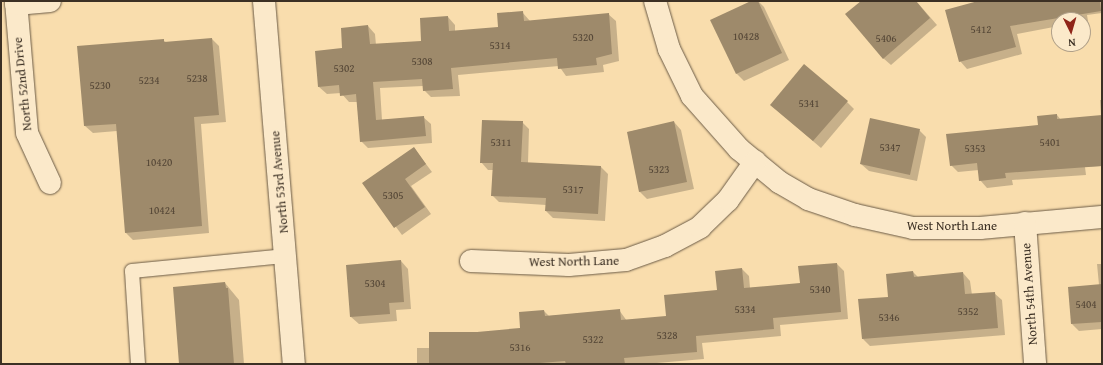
<!DOCTYPE html>
<style>
body{margin:0}
#map{position:relative;width:1103px;height:365px;overflow:hidden;background:#f9ddad;font-family:"Gentium Book Plus",serif}
div>[style]{position:absolute}
[style*='--x']{left:calc(var(--x)*1px);top:calc(var(--y)*1px);width:calc(var(--w)*1px);rotate:calc(var(--a)*1deg)}
.shadow>*{inset:0;background:#0003}
.building>*{inset:0;background:#9e8a6b}
.roads{filter:drop-shadow(0 0 1px #6b5b46) drop-shadow(0 0 1px #6b5b46)}
.service>*{height:14px;margin:-7px;padding:0 7px;transform-origin:7px;border-radius:7px;background:#fbe9ca}
.minor>*{height:22px;margin:-11px;padding:0 11px;transform-origin:11px;border-radius:11px;background:#fbe9ca}
span{translate:-50% -50%;white-space:nowrap;text-align:center;line-height:1.15;-webkit-text-stroke:3.5px #fbe9ca;paint-order:stroke}
.number-label{font-size:11px;color:#544636}
.number-label span{-webkit-text-stroke-width:0}
.street-label{font-size:13px;color:#3c3024}
.frame{position:absolute;inset:0;border:2px solid #3c3024;pointer-events:none}
.north{position:absolute;left:1051px;top:12px;width:40px;height:40px;box-sizing:border-box;background:#fbe9ca;border:1px solid #af9f88;border-radius:50%;rotate:175deg;font-size:11px;font-weight:700;line-height:16px;text-align:center;color:#3c3024}
.north::after{content:'';display:block;margin:auto;width:14px;height:18px;background:#8f2418;clip-path:polygon(50% 0,100% 100%,50% 72%,0 100%)}
</style>
<div id="map">
<div class="shadow">
<i style="clip-path:polygon(753px 1px,758px 1px,764px 7px,789px 60px,744px 81px,737px 74px,712px 20px)"></i>
<i style="clip-path:polygon(863px 1px,916px 1px,937px 25px,891px 65px,883px 58px)"></i>
<i style="clip-path:polygon(976px 1px,1102px 1px,1102px 13px,1087px 15px,1088px 21px,1059px 20px,1059px 26px,1017px 34px,1022px 54px,967px 69px,960px 61px)"></i>
<i style="clip-path:polygon(522px 12px,530px 21px,608px 14px,616px 21px,619px 61px,603px 65px,604px 72px,566px 76px,559px 66px,458px 75px,460px 96px,431px 97px,424px 90px,423px 86px,380px 88px,382px 120px,423px 117px,431px 124px,432px 143px,368px 148px,361px 141px,357px 102px,349px 102px,341px 93px,327px 94px,319px 87px,343px 49px,368px 26px,375px 34px,376px 45px,422px 42px,448px 17px,455px 25px,455px 32px,499px 28px)"></i>
<i style="clip-path:polygon(212px 39px,219px 46px,226px 122px,201px 124px,209px 233px,133px 240px,126px 233px,117px 131px,93px 133px,85px 126px,79px 47px,163px 40px,167px 43px)"></i>
<i style="clip-path:polygon(1100px 100px,1102px 100px,1102px 166px,1085px 167px,1086px 175px,1012px 180px,1013px 185px,987px 188px,980px 180px,979px 170px,958px 172px,951px 165px,1039px 126px,1057px 115px,1061px 120px,1101px 116px)"></i>
<i style="clip-path:polygon(847px 102px,854px 109px,821px 148px,771px 105px)"></i>
<i style="clip-path:polygon(522px 122px,529px 129px,528px 163px,601px 167px,608px 174px,605px 221px,553px 218px,546px 211px,546px 205px,499px 202px,492px 195px,493px 170px,488px 170px,481px 162px)"></i>
<i style="clip-path:polygon(674px 122px,681px 130px,694px 189px,647px 199px,640px 192px,628px 132px)"></i>
<i style="clip-path:polygon(919px 130px,926px 137px,917px 181px,869px 171px,861px 164px)"></i>
<i style="clip-path:polygon(414px 148px,432px 172px,411px 186px,431px 214px,402px 235px,363px 183px)"></i>
<i style="clip-path:polygon(401px 261px,408px 269px,411px 309px,396px 310px,397px 321px,359px 324px,351px 317px)"></i>
<i style="clip-path:polygon(837px 264px,844px 271px,848px 319px,780px 325px,781px 336px,702px 343px,704px 359px,645px 364px,417px 364px,417px 348px,430px 348px,477px 333px,521px 329px,544px 311px,549px 316px,619px 310px,627px 321px,667px 317px,718px 291px,742px 269px,749px 276px,750px 288px,801px 284px)"></i>
<i style="clip-path:polygon(1097px 264px,1102px 264px,1102px 329px,1079px 331px,1072px 324px,1099px 285px)"></i>
<i style="clip-path:polygon(913px 272px,918px 277px,963px 273px,970px 281px,972px 295px,994px 293px,1002px 300px,1005px 335px,870px 346px,863px 339px,889px 298px)"></i>
<i style="clip-path:polygon(225px 283px,239px 300px,244px 364px,180px 364px)"></i>
</div>
<div class="building">
<i style="clip-path:polygon(751px 1px,758px 1px,782px 53px,736px 74px,710px 20px)"></i>
<i style="clip-path:polygon(861px 1px,916px 1px,930px 18px,883px 59px,845px 14px)"></i>
<i style="clip-path:polygon(978px 1px,1100px 1px,1101px 11px,1010px 26px,1016px 47px,959px 62px,945px 10px)"></i>
<i style="clip-path:polygon(523px 11px,524px 21px,609px 13px,612px 54px,596px 58px,597px 65px,558px 69px,557px 58px,451px 68px,453px 89px,423px 91px,422px 79px,373px 82px,376px 120px,424px 116px,426px 136px,360px 142px,356px 94px,340px 96px,339px 85px,318px 87px,315px 51px,342px 48px,341px 28px,368px 25px,370px 44px,421px 41px,420px 18px,448px 16px,449px 31px,498px 27px,497px 13px)"></i>
<i style="clip-path:polygon(212px 38px,219px 115px,194px 117px,202px 226px,125px 233px,116px 124px,84px 126px,77px 46px,164px 39px,164px 42px)"></i>
<i style="clip-path:polygon(804px 64px,848px 101px,813px 141px,770px 105px)"></i>
<i style="clip-path:polygon(1057px 114px,1057px 119px,1102px 115px,1102px 166px,1005px 173px,1006px 178px,979px 181px,977px 163px,950px 166px,946px 134px,1038px 125px,1037px 116px)"></i>
<i style="clip-path:polygon(870px 118px,920px 129px,910px 175px,860px 164px)"></i>
<i style="clip-path:polygon(482px 120px,523px 121px,521px 162px,601px 166px,598px 214px,545px 211px,546px 198px,491px 196px,493px 163px,480px 163px)"></i>
<i style="clip-path:polygon(674px 121px,687px 182px,639px 192px,627px 132px)"></i>
<i style="clip-path:polygon(414px 147px,426px 164px,405px 179px,425px 207px,394px 228px,362px 183px)"></i>
<i style="clip-path:polygon(401px 260px,404px 302px,389px 303px,390px 314px,350px 317px,346px 265px)"></i>
<i style="clip-path:polygon(837px 263px,841px 312px,773px 318px,774px 329px,696px 336px,697px 352px,624px 358px,625px 364px,566px 364px,565px 361px,528px 364px,429px 364px,429px 332px,477px 332px,520px 328px,519px 312px,544px 310px,545px 316px,620px 309px,621px 320px,666px 316px,664px 295px,717px 290px,715px 271px,742px 268px,744px 288px,800px 283px,798px 266px)"></i>
<i style="clip-path:polygon(913px 271px,914px 277px,963px 272px,965px 294px,995px 292px,998px 328px,862px 339px,858px 299px,888px 297px,886px 274px)"></i>
<i style="clip-path:polygon(225px 282px,226px 288px,228px 288px,234px 364px,179px 364px,173px 287px)"></i>
<i style="clip-path:polygon(1102px 284px,1102px 322px,1071px 324px,1068px 287px)"></i>
</div>
<div class="roads">
<div class="service">
<i style="--x:138;--y:364;--w:93;--a:-93.7"></i>
<i style="--x:132;--y:271;--w:155;--a:-5.6"></i>
</div>
<div class="minor">
<i style="--x:16;--y:1;--w:132;--a:85.2"></i>
<i style="--x:27;--y:133;--w:55;--a:65.3"></i>
<i style="--x:264;--y:1;--w:364;--a:85.3"></i>
<i style="--x:655;--y:1;--w:50;--a:73.7"></i>
<i style="--x:669;--y:49;--w:52;--a:63.9"></i>
<i style="--x:692;--y:96;--w:71;--a:48.4"></i>
<i style="--x:739;--y:149;--w:52;--a:39.5"></i>
<i style="--x:779;--y:182;--w:34;--a:30"></i>
<i style="--x:808;--y:199;--w:50;--a:18.8"></i>
<i style="--x:855;--y:215;--w:59;--a:12.6"></i>
<i style="--x:913;--y:228;--w:67;--a:0"></i>
<i style="--x:980;--y:228;--w:122;--a:-5.2"></i>
<i style="--x:16;--y:4;--w:34;--a:-5"></i>
<i style="--x:1025;--y:223;--w:141;--a:85.9"></i>
<i style="--x:471;--y:261;--w:98;--a:2.3"></i>
<i style="--x:569;--y:265;--w:57;--a:-5"></i>
<i style="--x:626;--y:260;--w:41;--a:-19.7"></i>
<i style="--x:665;--y:246;--w:40;--a:-28"></i>
<i style="--x:700;--y:227;--w:39;--a:-44"></i>
<i style="--x:728;--y:200;--w:47;--a:-54.6"></i>
</div>
</div>
<div class="number-label">
<span style="left:981px;top:29px">5412</span>
<span style="left:746px;top:36px">10428</span>
<span style="left:583px;top:37px">5320</span>
<span style="left:886px;top:38px">5406</span>
<span style="left:500px;top:45px">5314</span>
<span style="left:422px;top:61px">5308</span>
<span style="left:344px;top:68px">5302</span>
<span style="left:197px;top:78px">5238</span>
<span style="left:149px;top:80px">5234</span>
<span style="left:100px;top:85px">5230</span>
<span style="left:809px;top:103px">5341</span>
<span style="left:501px;top:142px">5311</span>
<span style="left:1050px;top:142px">5401</span>
<span style="left:890px;top:147px">5347</span>
<span style="left:975px;top:148px">5353</span>
<span style="left:159px;top:162px">10420</span>
<span style="left:659px;top:169px">5323</span>
<span style="left:573px;top:189px">5317</span>
<span style="left:393px;top:195px">5305</span>
<span style="left:162px;top:210px">10424</span>
<span style="left:375px;top:283px">5304</span>
<span style="left:820px;top:289px">5340</span>
<span style="left:1086px;top:304px">5404</span>
<span style="left:745px;top:309px">5334</span>
<span style="left:968px;top:311px">5352</span>
<span style="left:889px;top:317px">5346</span>
<span style="left:667px;top:335px">5328</span>
<span style="left:593px;top:339px">5322</span>
<span style="left:520px;top:347px">5316</span>
</div>
<div class="street-label">
<span style="left:23px;top:84px;rotate:-96deg">North 52nd Drive</span>
<span style="left:280px;top:182px;rotate:-95deg">North 53rd Avenue</span>
<span style="left:952px;top:226px">West North Lane</span>
<span style="left:574px;top:262px;rotate:-1deg">West North Lane</span>
<span style="left:1030px;top:294px;rotate:-94deg">North 54th Avenue</span>
</div>
<div class="frame"></div>
<div class="north">N</div>
</div>
